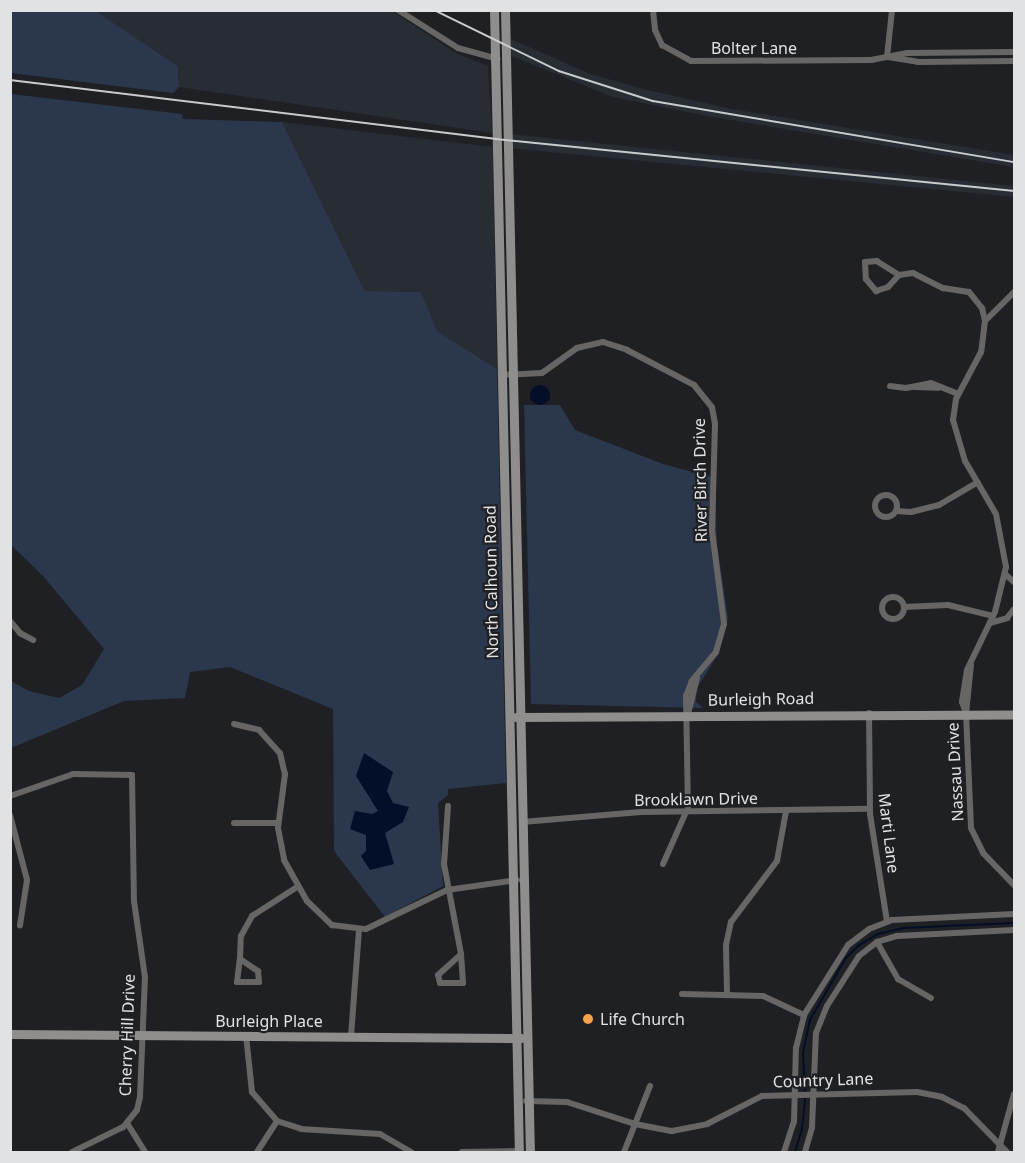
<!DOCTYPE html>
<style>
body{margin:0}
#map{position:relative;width:1025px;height:1163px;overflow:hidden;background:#1f2023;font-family:"Noto Sans",sans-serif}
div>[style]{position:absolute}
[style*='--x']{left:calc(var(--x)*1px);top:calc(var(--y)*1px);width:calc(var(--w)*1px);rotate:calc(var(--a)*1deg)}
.built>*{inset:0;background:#282c33}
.green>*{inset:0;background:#2b374c}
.water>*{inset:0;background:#030f28}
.round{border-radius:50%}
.stream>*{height:1.5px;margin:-0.75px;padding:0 0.75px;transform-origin:0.75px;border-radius:0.75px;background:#030f28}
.street>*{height:6px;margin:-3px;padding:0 3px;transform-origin:3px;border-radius:3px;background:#676665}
.street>.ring{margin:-3px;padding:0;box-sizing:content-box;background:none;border:6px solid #676665;border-radius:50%}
.secondary>*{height:9px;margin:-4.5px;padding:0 4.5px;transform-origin:4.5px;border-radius:4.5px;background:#908e8c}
.rail>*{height:1.5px;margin:-0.75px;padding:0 0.75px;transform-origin:0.75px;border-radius:0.75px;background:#cacbcd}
.dots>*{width:16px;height:16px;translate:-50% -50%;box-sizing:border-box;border:3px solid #1f2023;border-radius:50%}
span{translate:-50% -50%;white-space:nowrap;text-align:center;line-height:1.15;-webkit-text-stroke:4.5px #1f2023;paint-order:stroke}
.street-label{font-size:16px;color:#e1e2e4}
.poi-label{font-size:16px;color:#e1e2e4}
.left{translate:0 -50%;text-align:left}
.frame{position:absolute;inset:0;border:12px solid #e1e2e4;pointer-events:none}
</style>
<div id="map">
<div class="built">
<i style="clip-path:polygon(96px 11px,392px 11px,456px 53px,488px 66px,492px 133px,179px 87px,178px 66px)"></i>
<i style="clip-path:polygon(509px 38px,588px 73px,639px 88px,731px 109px,1014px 155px,1014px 167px,707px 116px,613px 97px,509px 55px)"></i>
<i style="clip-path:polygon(282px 122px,493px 147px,497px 369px,436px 331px,421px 292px,365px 291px)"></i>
<i style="clip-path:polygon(509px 134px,1014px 186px,1014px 197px,508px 148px)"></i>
</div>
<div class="green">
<i style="clip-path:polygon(11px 10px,96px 11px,178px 66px,179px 87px,173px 93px,11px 73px)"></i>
<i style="clip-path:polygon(11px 94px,182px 114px,183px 119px,282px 122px,365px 291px,421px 292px,437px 331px,497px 369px,506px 783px,448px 789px,448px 795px,438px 803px,443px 886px,385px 917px,334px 851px,333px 709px,230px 667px,190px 672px,185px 698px,124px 701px,11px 748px,11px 681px,29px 691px,59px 698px,82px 685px,104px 649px,43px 576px,11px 545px)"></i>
<i style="clip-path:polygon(524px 405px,560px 405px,575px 430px,663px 464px,715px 478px,717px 544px,728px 618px,719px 653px,697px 688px,696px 702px,703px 708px,531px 704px)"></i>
</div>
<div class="water">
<i class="round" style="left:530px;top:385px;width:20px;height:20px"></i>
<i style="clip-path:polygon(364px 753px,393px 772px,387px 791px,393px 803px,409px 807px,403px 822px,385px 833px,394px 864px,370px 870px,361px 856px,366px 851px,366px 835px,350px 829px,355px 811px,372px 814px,378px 811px,356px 776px)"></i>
</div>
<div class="stream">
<i style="--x:805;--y:1093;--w:40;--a:-92.9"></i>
<i style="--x:803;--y:1053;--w:34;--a:-78"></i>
<i style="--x:810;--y:1020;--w:72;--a:-59.9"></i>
<i style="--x:846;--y:958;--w:17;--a:-45"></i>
<i style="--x:858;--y:946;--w:23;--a:-31"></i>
<i style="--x:878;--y:934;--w:26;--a:-13"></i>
<i style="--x:903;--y:928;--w:111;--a:-2.6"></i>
<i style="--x:795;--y:1152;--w:24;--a:-73"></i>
<i style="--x:802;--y:1129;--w:31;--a:-84"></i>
</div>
<div class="street">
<i style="--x:398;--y:10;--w:71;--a:32.3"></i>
<i style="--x:458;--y:48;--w:41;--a:15.4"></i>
<i style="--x:653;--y:10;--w:20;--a:84"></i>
<i style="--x:655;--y:30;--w:17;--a:65"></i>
<i style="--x:662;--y:45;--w:33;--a:29"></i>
<i style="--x:691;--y:61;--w:180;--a:-0.3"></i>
<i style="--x:871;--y:60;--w:37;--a:-11"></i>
<i style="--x:907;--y:53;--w:107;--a:-0.5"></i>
<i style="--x:887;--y:57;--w:47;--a:-83.9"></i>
<i style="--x:888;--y:57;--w:30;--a:9"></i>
<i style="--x:918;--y:62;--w:96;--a:-0.6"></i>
<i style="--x:899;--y:275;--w:26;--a:-148"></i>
<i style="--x:877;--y:261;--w:12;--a:175"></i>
<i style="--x:865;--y:262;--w:17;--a:87"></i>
<i style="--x:866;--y:279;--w:16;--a:50"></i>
<i style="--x:876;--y:291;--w:13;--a:-18"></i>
<i style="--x:888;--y:287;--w:16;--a:-47"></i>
<i style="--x:899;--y:275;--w:14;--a:-8"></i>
<i style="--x:913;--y:273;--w:34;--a:27"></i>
<i style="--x:943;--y:288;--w:26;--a:9"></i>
<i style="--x:969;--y:292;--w:21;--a:51"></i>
<i style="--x:982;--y:308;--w:13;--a:77"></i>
<i style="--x:985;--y:321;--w:31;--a:97"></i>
<i style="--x:981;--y:352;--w:53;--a:118"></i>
<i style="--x:956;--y:399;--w:21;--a:98"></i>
<i style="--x:953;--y:420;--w:43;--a:73.7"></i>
<i style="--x:965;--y:461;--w:61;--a:59.7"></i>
<i style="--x:996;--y:514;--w:54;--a:79.3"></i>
<i style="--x:1006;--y:567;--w:46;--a:103.7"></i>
<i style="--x:995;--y:612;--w:64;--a:115.8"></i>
<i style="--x:967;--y:670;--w:32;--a:99"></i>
<i style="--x:962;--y:702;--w:12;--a:70"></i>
<i style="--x:985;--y:321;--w:41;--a:-45"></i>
<i style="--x:501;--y:375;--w:41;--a:-2.8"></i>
<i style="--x:542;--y:373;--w:43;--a:-35.5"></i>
<i style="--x:577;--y:348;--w:27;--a:-13"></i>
<i style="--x:603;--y:342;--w:25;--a:18"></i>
<i style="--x:627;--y:350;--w:76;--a:27.6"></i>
<i style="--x:694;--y:385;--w:28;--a:51"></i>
<i style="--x:712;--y:407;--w:17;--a:80"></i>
<i style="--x:715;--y:424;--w:107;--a:91.6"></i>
<i style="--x:712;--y:531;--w:94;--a:82.6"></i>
<i style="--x:724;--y:624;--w:29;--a:106"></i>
<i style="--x:716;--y:652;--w:38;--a:130"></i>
<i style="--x:692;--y:681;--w:16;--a:112"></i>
<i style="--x:686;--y:696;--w:115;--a:89"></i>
<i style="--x:890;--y:386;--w:16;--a:7"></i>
<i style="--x:906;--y:388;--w:25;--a:-11"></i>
<i style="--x:931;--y:383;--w:29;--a:22"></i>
<i style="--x:915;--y:387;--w:23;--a:2"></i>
<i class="ring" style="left:875px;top:495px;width:16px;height:16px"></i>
<i style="--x:896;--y:511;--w:15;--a:4"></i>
<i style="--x:911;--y:512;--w:29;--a:-14"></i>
<i style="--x:939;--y:505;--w:45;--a:-30.5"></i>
<i style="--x:1005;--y:574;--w:12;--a:42"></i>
<i class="ring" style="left:882px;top:597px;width:16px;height:16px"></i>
<i style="--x:904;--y:607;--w:44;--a:-2.6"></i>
<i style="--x:948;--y:605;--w:46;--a:13.7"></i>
<i style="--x:10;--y:621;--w:16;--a:50"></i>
<i style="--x:20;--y:633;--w:15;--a:28"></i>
<i style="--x:990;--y:623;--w:18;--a:-16"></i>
<i style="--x:1007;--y:618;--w:11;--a:-52"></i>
<i style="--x:971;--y:665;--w:48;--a:95.9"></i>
<i style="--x:966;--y:713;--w:115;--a:87.5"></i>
<i style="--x:971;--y:828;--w:28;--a:64"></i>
<i style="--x:983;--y:853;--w:45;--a:45.9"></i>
<i style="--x:869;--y:713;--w:101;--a:89.4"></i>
<i style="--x:870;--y:814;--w:108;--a:81"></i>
<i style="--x:688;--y:714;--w:37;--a:-76"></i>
<i style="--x:234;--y:724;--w:26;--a:13"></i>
<i style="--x:259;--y:730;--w:31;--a:48"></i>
<i style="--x:280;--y:753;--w:22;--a:77"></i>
<i style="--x:285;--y:774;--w:54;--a:97.4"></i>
<i style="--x:278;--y:828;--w:33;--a:79"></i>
<i style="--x:284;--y:860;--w:47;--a:60.7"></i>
<i style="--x:307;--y:901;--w:35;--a:44"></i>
<i style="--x:332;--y:925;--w:34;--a:7"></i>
<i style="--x:366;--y:929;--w:90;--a:-25.7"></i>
<i style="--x:447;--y:890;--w:71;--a:-8.1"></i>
<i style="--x:10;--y:796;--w:67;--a:-19.2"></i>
<i style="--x:73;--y:774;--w:59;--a:1"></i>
<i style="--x:132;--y:775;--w:126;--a:89.1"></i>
<i style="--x:134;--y:901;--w:77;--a:81.8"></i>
<i style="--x:145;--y:977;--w:120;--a:92.4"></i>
<i style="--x:140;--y:1097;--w:13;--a:103"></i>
<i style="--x:137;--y:1110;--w:22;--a:129"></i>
<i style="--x:123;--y:1127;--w:57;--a:153.9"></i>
<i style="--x:448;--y:806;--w:58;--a:93.9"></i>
<i style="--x:444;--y:864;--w:92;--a:79.3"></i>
<i style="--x:10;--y:815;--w:67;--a:75.3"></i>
<i style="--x:27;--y:880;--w:46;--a:98.8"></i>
<i style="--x:522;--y:822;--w:119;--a:-4.8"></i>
<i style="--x:641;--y:812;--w:229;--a:-0.8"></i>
<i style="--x:234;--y:823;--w:44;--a:0"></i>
<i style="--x:663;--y:864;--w:57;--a:-66.1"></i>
<i style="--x:877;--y:942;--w:43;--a:60.4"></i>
<i style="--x:898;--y:979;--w:38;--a:30"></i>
<i style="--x:461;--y:954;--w:29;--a:86"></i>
<i style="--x:463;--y:983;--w:23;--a:180"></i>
<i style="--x:440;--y:983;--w:8;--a:-104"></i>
<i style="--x:438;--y:975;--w:31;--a:-42"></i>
<i style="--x:240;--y:959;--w:23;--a:-88"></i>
<i style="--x:241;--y:936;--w:23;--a:-61"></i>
<i style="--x:252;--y:916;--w:54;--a:-32.8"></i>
<i style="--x:240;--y:959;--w:22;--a:34"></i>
<i style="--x:258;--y:971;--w:11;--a:85"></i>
<i style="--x:259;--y:982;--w:22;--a:180"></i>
<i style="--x:237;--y:982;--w:23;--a:-83"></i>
<i style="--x:727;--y:993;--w:48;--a:-91.2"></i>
<i style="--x:726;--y:945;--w:24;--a:-78"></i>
<i style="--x:731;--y:922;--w:76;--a:-53"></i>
<i style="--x:777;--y:861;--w:51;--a:-79.8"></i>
<i style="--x:682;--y:994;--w:81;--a:1.4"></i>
<i style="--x:763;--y:996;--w:45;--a:24.9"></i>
<i style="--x:246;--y:1035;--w:57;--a:84"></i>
<i style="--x:252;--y:1092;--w:38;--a:49"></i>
<i style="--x:277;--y:1121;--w:25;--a:18"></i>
<i style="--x:301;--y:1129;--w:79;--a:3.6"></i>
<i style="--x:380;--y:1134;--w:36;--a:30"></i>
<i style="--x:351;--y:1036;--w:106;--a:-85.7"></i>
<i style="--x:526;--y:1101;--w:41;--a:1.4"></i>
<i style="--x:567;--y:1102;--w:71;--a:17.9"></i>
<i style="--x:635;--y:1124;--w:38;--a:11"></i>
<i style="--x:672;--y:1131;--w:36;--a:-11"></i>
<i style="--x:707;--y:1124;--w:62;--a:-27"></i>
<i style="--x:762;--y:1096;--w:155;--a:-1.5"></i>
<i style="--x:917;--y:1092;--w:25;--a:11"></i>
<i style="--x:942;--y:1097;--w:25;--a:27"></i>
<i style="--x:964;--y:1108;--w:62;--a:45.7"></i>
<i style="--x:127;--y:1123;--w:34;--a:58"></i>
<i style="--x:257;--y:1152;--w:37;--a:-57"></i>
<i style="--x:462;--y:1152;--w:57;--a:-1"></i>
<i style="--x:624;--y:1152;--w:71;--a:-68.5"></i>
<i style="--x:784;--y:1152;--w:32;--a:-72"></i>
<i style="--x:794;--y:1122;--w:74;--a:-88.5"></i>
<i style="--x:796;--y:1048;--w:34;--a:-76"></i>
<i style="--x:804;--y:1015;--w:83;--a:-57.8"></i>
<i style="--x:848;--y:945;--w:26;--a:-37"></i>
<i style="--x:869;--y:929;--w:25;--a:-21"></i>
<i style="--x:892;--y:920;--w:122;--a:-2.8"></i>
<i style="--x:805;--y:1152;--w:26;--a:-74"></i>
<i style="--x:812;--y:1127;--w:94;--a:-87.6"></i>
<i style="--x:816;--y:1033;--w:29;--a:-68"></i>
<i style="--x:827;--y:1006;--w:59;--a:-57.4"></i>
<i style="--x:859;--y:956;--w:23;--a:-38"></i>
<i style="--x:877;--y:942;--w:21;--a:-17"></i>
<i style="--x:897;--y:936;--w:117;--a:-2.9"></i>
<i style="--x:998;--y:1152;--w:60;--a:-74.6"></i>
</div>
<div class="secondary">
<i style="--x:494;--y:10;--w:1142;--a:88.75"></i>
<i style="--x:505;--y:10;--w:1142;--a:88.75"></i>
<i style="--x:516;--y:717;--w:498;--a:-0.3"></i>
<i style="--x:10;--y:1034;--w:511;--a:0.45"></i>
</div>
<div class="rail">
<i style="--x:434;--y:10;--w:139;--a:26"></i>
<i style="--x:559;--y:71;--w:99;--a:17.7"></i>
<i style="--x:653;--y:101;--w:366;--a:9.6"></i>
<i style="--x:10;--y:80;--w:490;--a:6.9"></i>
<i style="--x:496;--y:139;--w:521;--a:5.73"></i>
</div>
<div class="dots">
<i style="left:588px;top:1019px;background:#f8a14b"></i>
</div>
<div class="street-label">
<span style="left:754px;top:48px">Bolter Lane</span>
<span style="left:700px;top:480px;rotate:-91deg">River Birch Drive</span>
<span style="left:491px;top:582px;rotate:-91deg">North Calhoun Road</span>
<span style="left:761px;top:699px;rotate:-1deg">Burleigh Road</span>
<span style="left:955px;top:772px;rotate:-93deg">Nassau Drive</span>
<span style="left:696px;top:799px;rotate:-1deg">Brooklawn Drive</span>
<span style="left:889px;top:833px;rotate:83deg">Marti Lane</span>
<span style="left:269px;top:1021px">Burleigh Place</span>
<span style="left:127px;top:1035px;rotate:-88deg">Cherry Hill Drive</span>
<span style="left:823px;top:1080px;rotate:-2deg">Country Lane</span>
</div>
<div class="poi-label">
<span class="left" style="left:600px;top:1019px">Life Church</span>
</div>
<div class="frame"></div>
</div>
